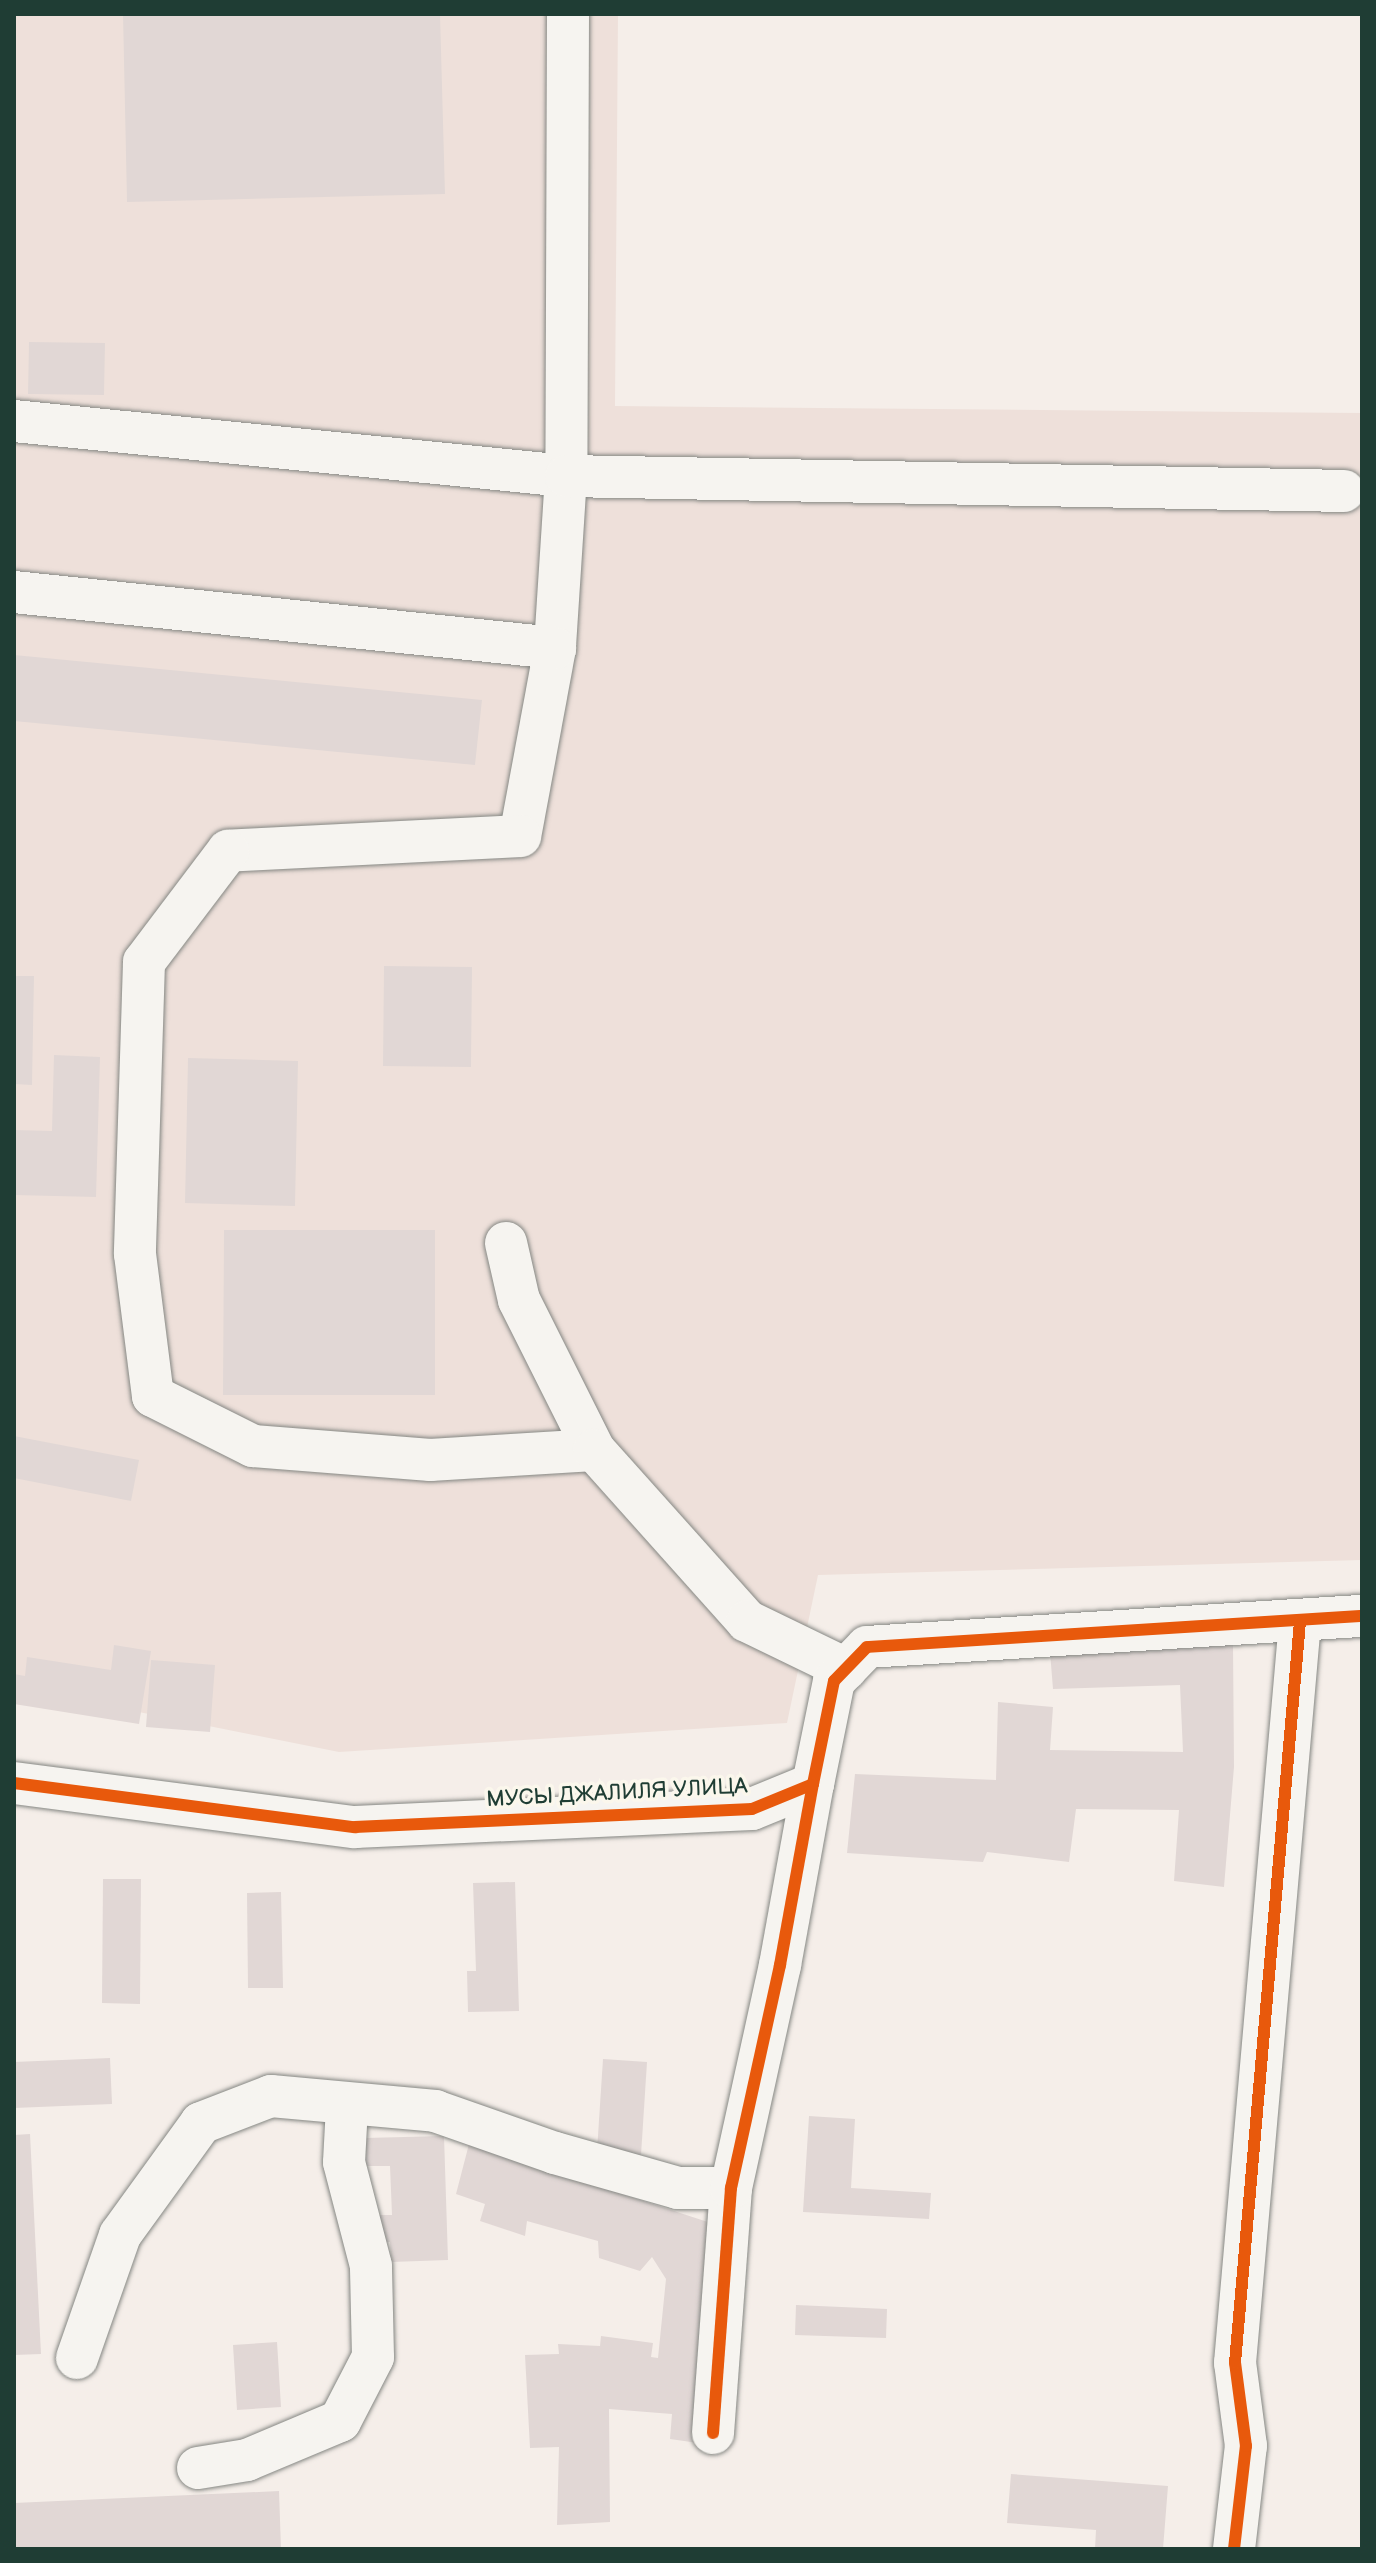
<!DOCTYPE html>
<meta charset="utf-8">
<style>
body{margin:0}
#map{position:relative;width:1376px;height:2563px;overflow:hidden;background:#f5eee9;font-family:"Balsamiq Sans",sans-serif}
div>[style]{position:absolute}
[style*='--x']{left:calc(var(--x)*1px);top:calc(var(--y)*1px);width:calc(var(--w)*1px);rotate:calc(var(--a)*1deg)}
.built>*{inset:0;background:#eee0da}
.building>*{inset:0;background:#e1d7d5}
.roads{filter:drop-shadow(0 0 2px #858783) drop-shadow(0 0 2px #858783)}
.minor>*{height:42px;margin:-21px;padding:0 21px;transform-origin:21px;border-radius:21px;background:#f6f4f0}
.cycleway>*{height:12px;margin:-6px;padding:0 6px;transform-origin:6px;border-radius:6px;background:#e8590c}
span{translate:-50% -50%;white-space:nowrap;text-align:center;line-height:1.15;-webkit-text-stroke:7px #fbf7ec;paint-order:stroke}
.street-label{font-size:22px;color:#1f3d34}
.frame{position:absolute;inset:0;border:16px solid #1f3d34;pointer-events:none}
</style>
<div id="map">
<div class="built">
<i style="clip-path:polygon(14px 14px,618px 14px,615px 406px,1362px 413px,1362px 1560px,818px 1575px,787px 1723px,339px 1752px,14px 1687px)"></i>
</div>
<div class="building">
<i style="clip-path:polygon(123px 14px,440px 14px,445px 194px,127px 202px)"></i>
<i style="clip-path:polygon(29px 342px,105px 343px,104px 395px,28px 394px)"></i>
<i style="clip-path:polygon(14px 655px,482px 700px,475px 765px,14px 721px)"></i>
<i style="clip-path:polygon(384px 966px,472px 967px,471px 1067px,383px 1066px)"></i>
<i style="clip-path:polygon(14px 976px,34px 976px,32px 1085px,14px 1084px)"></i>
<i style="clip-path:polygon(54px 1055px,100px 1057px,96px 1197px,14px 1195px,14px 1130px,52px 1131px)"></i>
<i style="clip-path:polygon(188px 1058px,298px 1061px,295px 1206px,185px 1203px)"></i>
<i style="clip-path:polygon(224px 1230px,435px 1230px,435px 1395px,223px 1395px)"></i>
<i style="clip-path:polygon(14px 1436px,139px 1460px,131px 1501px,14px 1478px)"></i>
<i style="clip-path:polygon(114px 1645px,151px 1651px,139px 1724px,14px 1704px,14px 1674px,25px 1676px,27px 1657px,111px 1670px)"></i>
<i style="clip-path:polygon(1233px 1645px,1234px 1767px,1224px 1887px,1174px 1881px,1179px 1810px,1076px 1809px,1069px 1862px,987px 1852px,983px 1862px,847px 1853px,855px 1774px,996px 1780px,998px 1702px,1053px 1707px,1050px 1750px,1183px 1752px,1180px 1685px,1053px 1689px,1050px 1652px)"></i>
<i style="clip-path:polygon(151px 1660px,215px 1665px,210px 1732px,146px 1727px)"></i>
<i style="clip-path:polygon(103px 1879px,141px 1879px,140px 2004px,102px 2003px)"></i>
<i style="clip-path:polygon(515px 1882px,519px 2011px,468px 2012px,467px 1971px,476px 1971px,473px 1883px)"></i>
<i style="clip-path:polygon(281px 1892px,283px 1988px,248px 1988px,247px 1893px)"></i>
<i style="clip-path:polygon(110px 2058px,112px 2104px,14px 2108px,14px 2062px)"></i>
<i style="clip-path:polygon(603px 2059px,647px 2062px,641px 2155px,597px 2151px)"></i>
<i style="clip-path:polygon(809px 2116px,855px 2119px,851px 2188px,931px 2193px,929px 2219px,803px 2212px)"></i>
<i style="clip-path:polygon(30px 2134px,41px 2354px,14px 2355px,14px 2135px)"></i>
<i style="clip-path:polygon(444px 2136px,448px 2260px,391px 2262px,390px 2242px,378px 2243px,377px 2215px,392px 2215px,390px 2166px,366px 2166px,365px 2138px)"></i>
<i style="clip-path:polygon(469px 2144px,720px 2226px,698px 2443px,670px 2439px,672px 2414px,609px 2409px,610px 2522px,557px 2525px,559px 2447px,530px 2448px,525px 2355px,559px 2354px,558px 2344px,600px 2346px,601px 2336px,653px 2343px,651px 2357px,658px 2358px,666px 2279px,652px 2257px,640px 2271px,599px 2258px,598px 2241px,527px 2221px,525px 2236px,480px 2221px,485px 2204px,456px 2194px)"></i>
<i style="clip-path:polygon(796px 2305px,887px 2309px,886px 2338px,795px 2335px)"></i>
<i style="clip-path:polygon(277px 2342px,281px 2407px,237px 2410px,233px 2345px)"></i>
<i style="clip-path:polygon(1011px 2474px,1168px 2486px,1163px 2549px,1095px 2549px,1096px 2530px,1007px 2523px)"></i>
<i style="clip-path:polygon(279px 2491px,281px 2549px,14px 2549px,14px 2503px)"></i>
</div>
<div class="roads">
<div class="minor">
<i style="--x:568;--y:14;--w:462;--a:90.2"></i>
<i style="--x:566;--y:476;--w:172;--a:93.7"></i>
<i style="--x:555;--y:648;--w:191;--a:100.5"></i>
<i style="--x:520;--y:836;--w:292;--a:177.1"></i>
<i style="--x:228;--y:851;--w:139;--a:127.1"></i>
<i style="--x:144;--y:962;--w:292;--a:91.8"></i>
<i style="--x:135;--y:1254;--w:143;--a:82.8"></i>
<i style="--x:153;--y:1396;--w:112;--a:26.6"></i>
<i style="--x:253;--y:1446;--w:178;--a:4.5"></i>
<i style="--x:430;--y:1460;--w:164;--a:-3.5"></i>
<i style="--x:14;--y:421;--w:555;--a:5.69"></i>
<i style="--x:566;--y:476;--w:778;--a:1.1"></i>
<i style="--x:14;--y:592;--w:544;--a:5.91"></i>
<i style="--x:506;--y:1243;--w:58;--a:77.2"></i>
<i style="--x:519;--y:1300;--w:168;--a:63.4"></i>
<i style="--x:594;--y:1450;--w:229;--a:48.2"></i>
<i style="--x:747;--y:1621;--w:110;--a:25.9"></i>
<i style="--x:14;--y:1783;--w:344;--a:7.4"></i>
<i style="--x:355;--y:1827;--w:397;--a:-2.6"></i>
<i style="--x:752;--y:1809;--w:66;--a:-22.3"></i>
<i style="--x:813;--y:1784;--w:105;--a:-78.5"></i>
<i style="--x:834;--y:1681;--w:47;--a:-45.9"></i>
<i style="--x:867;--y:1647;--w:496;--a:-3.6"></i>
<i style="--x:77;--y:2358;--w:130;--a:-70.7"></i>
<i style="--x:120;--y:2235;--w:138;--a:-54.1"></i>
<i style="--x:201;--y:2123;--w:75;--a:-21.1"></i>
<i style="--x:271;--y:2096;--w:165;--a:5.2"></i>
<i style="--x:435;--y:2111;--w:127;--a:19.3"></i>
<i style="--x:555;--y:2153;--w:128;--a:15.9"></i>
<i style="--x:678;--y:2188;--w:53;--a:0"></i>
<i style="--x:713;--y:2433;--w:246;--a:-85.8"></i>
<i style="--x:731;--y:2188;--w:228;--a:-77.6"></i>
<i style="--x:780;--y:1965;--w:184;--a:-79.7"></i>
<i style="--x:198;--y:2468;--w:50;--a:-9.3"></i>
<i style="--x:247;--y:2460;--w:101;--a:-22.8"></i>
<i style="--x:340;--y:2421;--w:72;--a:-62.7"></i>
<i style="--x:373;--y:2357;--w:91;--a:-91.3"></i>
<i style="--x:371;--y:2266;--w:107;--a:-104.6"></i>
<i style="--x:344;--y:2162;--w:56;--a:-86.9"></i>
<i style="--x:1234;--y:2549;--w:104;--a:-83.4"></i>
<i style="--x:1246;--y:2446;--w:84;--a:-97.5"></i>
<i style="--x:1235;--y:2363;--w:744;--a:-84.99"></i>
</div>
</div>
<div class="cycleway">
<i style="--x:14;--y:1783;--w:344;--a:7.4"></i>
<i style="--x:355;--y:1827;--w:397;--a:-2.6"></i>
<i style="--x:752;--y:1809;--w:66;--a:-22.3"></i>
<i style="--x:813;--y:1784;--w:105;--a:-78.5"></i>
<i style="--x:834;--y:1681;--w:47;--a:-45.9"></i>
<i style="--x:867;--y:1647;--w:496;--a:-3.6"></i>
<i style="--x:713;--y:2433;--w:246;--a:-85.8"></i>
<i style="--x:731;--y:2188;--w:228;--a:-77.6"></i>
<i style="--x:780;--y:1965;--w:184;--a:-79.7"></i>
<i style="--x:1234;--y:2549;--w:104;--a:-83.4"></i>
<i style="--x:1246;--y:2446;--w:84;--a:-97.5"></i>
<i style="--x:1235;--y:2363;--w:744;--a:-84.99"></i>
</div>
<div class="street-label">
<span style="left:617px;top:1793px;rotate:-3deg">МУСЫ ДЖАЛИЛЯ УЛИЦА</span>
</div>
<div class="frame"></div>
</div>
